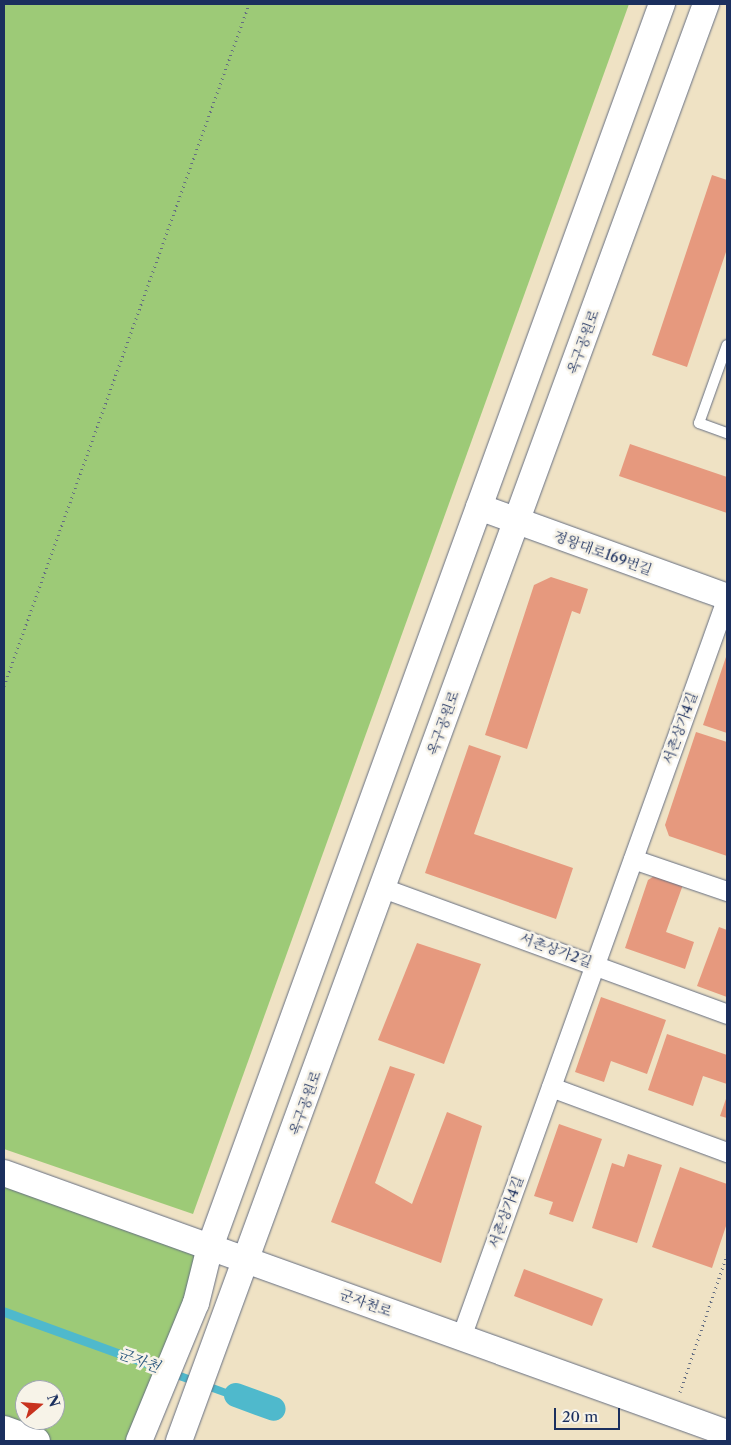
<!DOCTYPE html>
<meta charset="utf-8">
<style>
body{margin:0}
#map{position:relative;width:731px;height:1445px;overflow:hidden;background:#efe2c4;font-family:"Libre Caslon Text","Noto Serif KR",serif}
div>[style]{position:absolute}
[style*='--x']{left:calc(var(--x)*1px);top:calc(var(--y)*1px);width:calc(var(--w)*1px);rotate:calc(var(--a)*1deg)}
.green>*{inset:0;background:#9dca77}
.water>*{inset:0;background:#4fb9cc}
.canal>*{height:24px;margin:-12px;padding:0 12px;transform-origin:12px;border-radius:12px;background:#4fb9cc}
.building>*{inset:0;background:#e6997e}
.path>*{height:3px;margin-top:-1.5px;transform-origin:0;background:repeating-linear-gradient(90deg,#656e82 0 1px,transparent 0 5px)}
.roads{filter:drop-shadow(0 0 1px #656e82) drop-shadow(0 0 1px #656e82)}
.lane>*{height:10px;margin:-5px;padding:0 5px;transform-origin:5px;border-radius:5px;background:#fff}
.street>*{height:19px;margin:-9.5px;padding:0 9.5px;transform-origin:9.5px;border-radius:9.5px;background:#fff}
.secondary>*{height:26px;margin:-13px;padding:0 13px;transform-origin:13px;border-radius:13px;background:#fff}
span{translate:-50% -50%;white-space:nowrap;text-align:center;line-height:1.15;-webkit-text-stroke:5px #f7f3e8;paint-order:stroke}
.street-label{font-size:14px;color:#1b2f5e}
.water-label{font-size:15px;color:#2b587f;font-style:italic}
.frame{position:absolute;inset:0;border:5px solid #1b2f5e;pointer-events:none}
.north{position:absolute;left:15px;top:1380px;width:50px;height:50px;box-sizing:border-box;background:#f7f3e8;border:1px solid #9fa5b1;border-radius:50%;rotate:72deg;font-size:14px;font-weight:700;line-height:20px;text-align:center;color:#1b2f5e}
.north::after{content:'';display:block;margin:auto;width:18px;height:22px;background:#c8321e;clip-path:polygon(50% 0,100% 100%,50% 72%,0 100%)}
.scale{position:absolute;left:554px;top:1408px;width:66px;height:22px;box-sizing:border-box;border:2px solid #1b2f5e;border-top:0;padding-left:6px;font-size:15px;line-height:18px;white-space:nowrap;color:#1b2f5e;-webkit-text-stroke:4px #f7f3e8;paint-order:stroke}
</style>
<div id="map">
<div class="green">
<i style="clip-path:polygon(4px 4px,629px 4px,193px 1214px,4px 1149px)"></i>
<i style="clip-path:polygon(evenodd,4px 1173px,210px 1247px,136px 1441px,38px 1441px,4px 1429px,4px 1173px,25px 1390px,55px 1390px,55px 1420px,25px 1420px,25px 1390px)"></i>
</div>
<div class="water">
<i style="clip-path:polygon(4px 1307px,135px 1355px,267px 1404px,265px 1411px,4px 1317px)"></i>
</div>
<div class="canal">
<i style="--x:236;--y:1395;--w:40;--a:20.2"></i>
</div>
<div class="building">
<i style="clip-path:polygon(712px 175px,727px 180px,727px 249px,687px 367px,652px 355px)"></i>
<i style="clip-path:polygon(630px 444px,727px 477px,727px 513px,619px 476px)"></i>
<i style="clip-path:polygon(551px 577px,588px 589px,580px 614px,572px 611px,527px 749px,485px 735px,534px 585px)"></i>
<i style="clip-path:polygon(727px 654px,727px 733px,703px 725px)"></i>
<i style="clip-path:polygon(696px 732px,727px 742px,727px 856px,669px 836px,665px 825px)"></i>
<i style="clip-path:polygon(469px 745px,501px 756px,474px 834px,573px 868px,556px 919px,425px 873px)"></i>
<i style="clip-path:polygon(662px 871px,685px 879px,666px 932px,694px 942px,685px 969px,625px 948px,648px 880px)"></i>
<i style="clip-path:polygon(719px 927px,727px 930px,727px 997px,697px 986px)"></i>
<i style="clip-path:polygon(417px 943px,481px 964px,444px 1064px,378px 1040px)"></i>
<i style="clip-path:polygon(601px 997px,666px 1020px,647px 1074px,611px 1061px,604px 1082px,575px 1072px)"></i>
<i style="clip-path:polygon(667px 1034px,727px 1055px,727px 1084px,703px 1076px,693px 1106px,648px 1090px)"></i>
<i style="clip-path:polygon(390px 1066px,415px 1074px,375px 1183px,412px 1204px,447px 1112px,482px 1126px,441px 1263px,331px 1222px)"></i>
<i style="clip-path:polygon(727px 1096px,727px 1118px,720px 1116px)"></i>
<i style="clip-path:polygon(559px 1124px,602px 1139px,573px 1222px,549px 1214px,553px 1202px,534px 1196px)"></i>
<i style="clip-path:polygon(628px 1154px,662px 1165px,637px 1243px,592px 1228px,612px 1163px,624px 1167px)"></i>
<i style="clip-path:polygon(680px 1167px,727px 1184px,727px 1223px,712px 1268px,652px 1247px)"></i>
<i style="clip-path:polygon(524px 1269px,603px 1299px,592px 1326px,514px 1296px)"></i>
</div>
<div class="path">
<i style="--x:4;--y:686;--w:725;--a:-70.24"></i>
<i style="--x:680;--y:1392;--w:145;--a:-71.1"></i>
</div>
<div class="roads">
<div class="lane">
<i style="--x:727;--y:345;--w:83;--a:109.7"></i>
<i style="--x:699;--y:423;--w:30;--a:20"></i>
</div>
<div class="street">
<i style="--x:633;--y:859;--w:99;--a:18.8"></i>
<i style="--x:383;--y:888;--w:366;--a:20.1"></i>
<i style="--x:551;--y:1087;--w:188;--a:20.3"></i>
<i style="--x:461;--y:1337;--w:786;--a:-70.23"></i>
</div>
<div class="secondary">
<i style="--x:479;--y:507;--w:264;--a:19.9"></i>
<i style="--x:4;--y:1173;--w:768;--a:19.78"></i>
<i style="--x:4;--y:1429;--w:35;--a:20"></i>
<i style="--x:139;--y:1441;--w:149;--a:-67.6"></i>
<i style="--x:196;--y:1303;--w:58;--a:-76"></i>
<i style="--x:210;--y:1247;--w:1323;--a:-70.02"></i>
<i style="--x:179;--y:1441;--w:1531;--a:-69.86"></i>
</div>
</div>
<div class="street-label">
<span style="left:583px;top:342px;rotate:-70deg">옥구공원로</span>
<span style="left:603px;top:553px;rotate:20deg">정왕대로169번길</span>
<span style="left:443px;top:723px;rotate:-70deg">옥구공원로</span>
<span style="left:680px;top:728px;rotate:-70deg">서촌상가4길</span>
<span style="left:556px;top:950px;rotate:20deg">서촌상가2길</span>
<span style="left:305px;top:1103px;rotate:-70deg">옥구공원로</span>
<span style="left:506px;top:1212px;rotate:-70deg">서촌상가4길</span>
<span style="left:366px;top:1303px;rotate:20deg">군자천로</span>
</div>
<div class="water-label">
<span style="left:139px;top:1360px;rotate:20deg">군자천</span>
</div>
<div class="frame"></div>
<div class="north">N</div>
<div class="scale">20 m</div>
</div>
